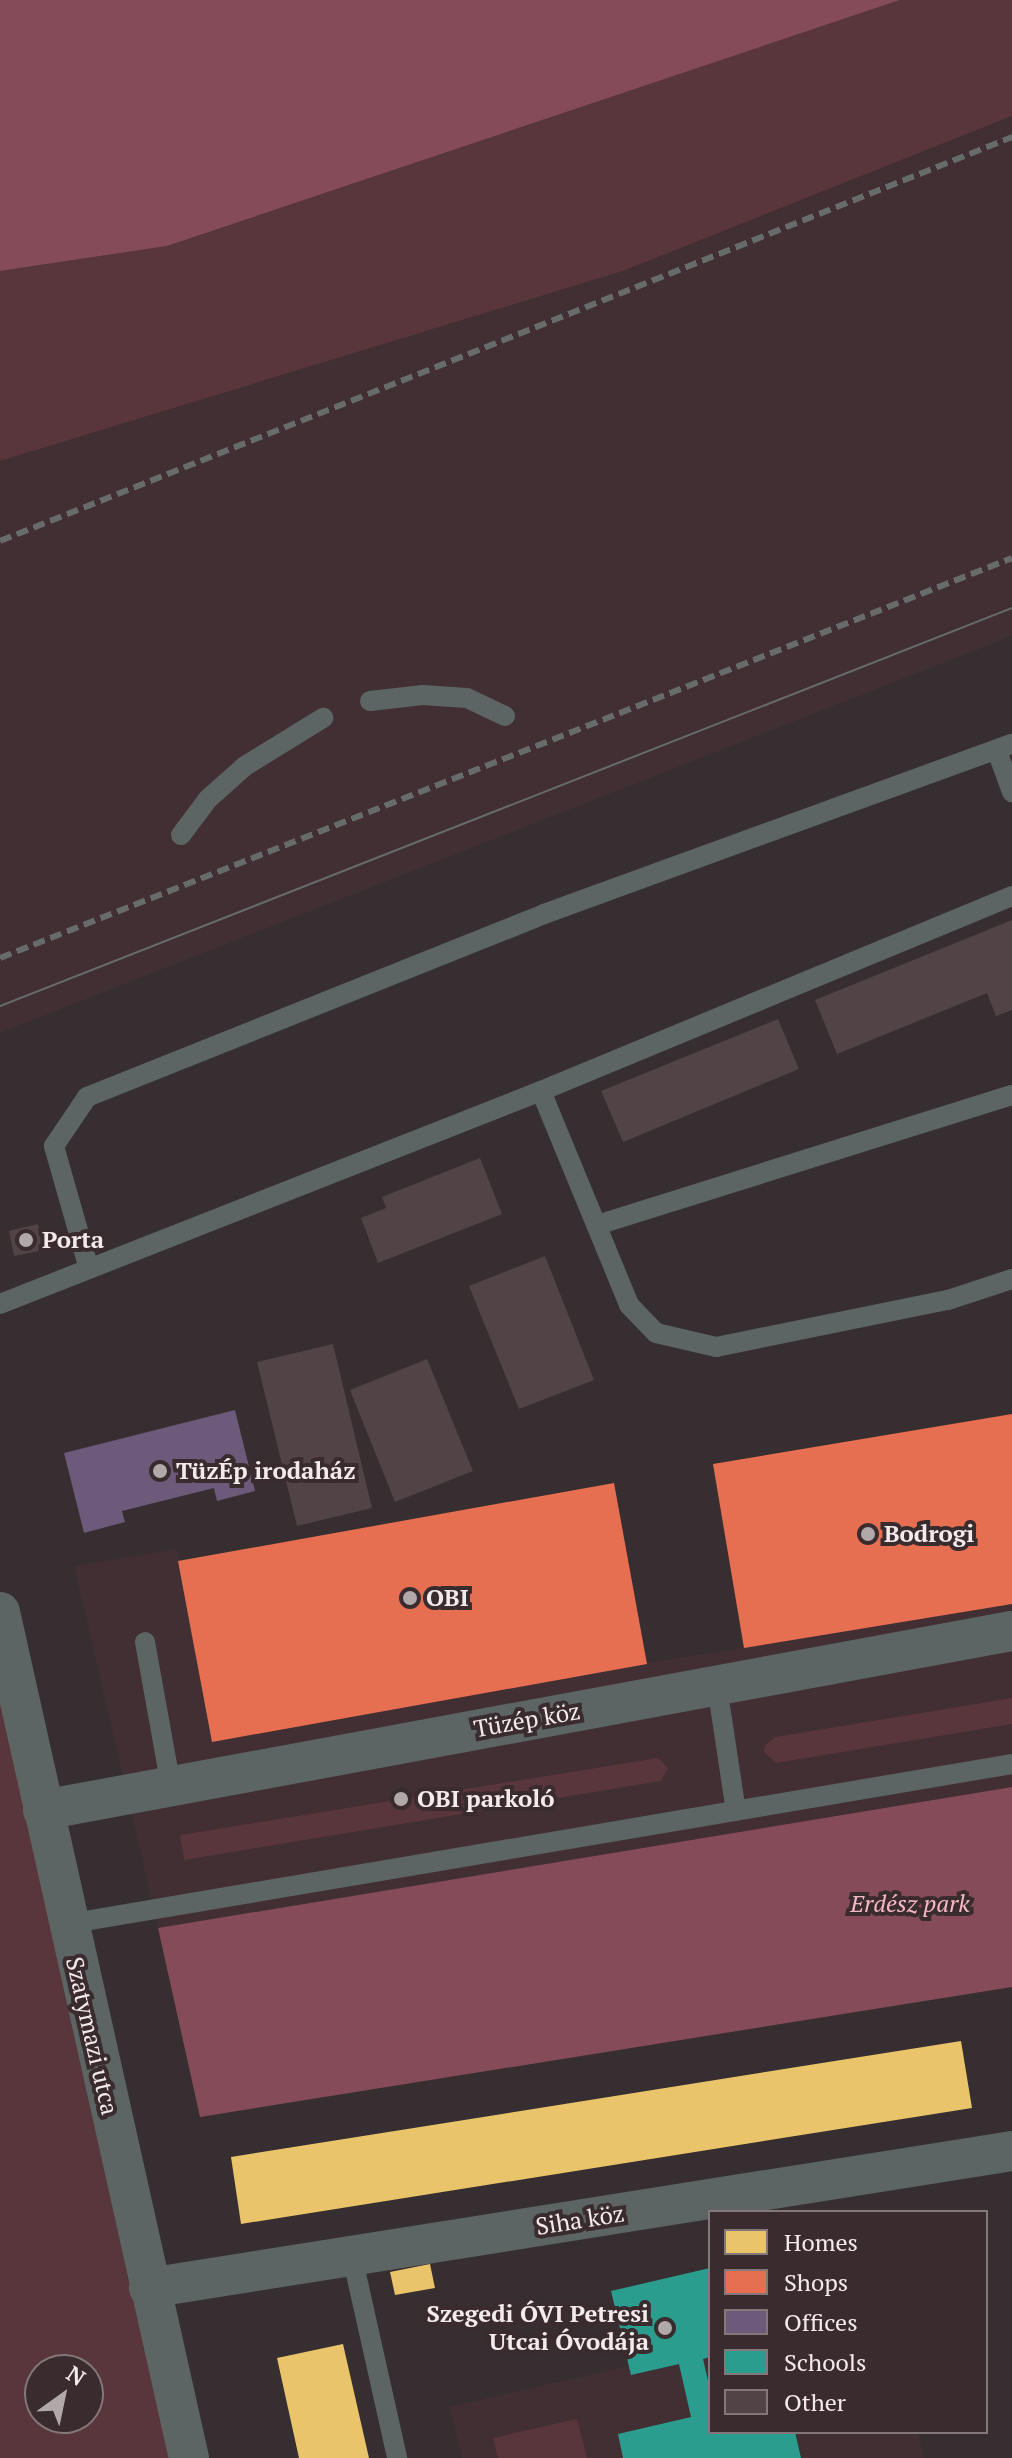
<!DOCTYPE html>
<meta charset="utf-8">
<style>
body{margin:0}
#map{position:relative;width:1012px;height:2458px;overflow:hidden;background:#362e30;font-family:"PT Serif",serif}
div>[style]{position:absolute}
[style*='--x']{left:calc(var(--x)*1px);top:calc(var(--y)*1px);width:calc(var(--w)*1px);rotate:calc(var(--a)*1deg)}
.built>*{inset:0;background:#412f33}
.green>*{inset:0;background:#59353c}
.forest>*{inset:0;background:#864b58}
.homes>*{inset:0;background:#e9c46a}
.shops>*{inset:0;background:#e76f51}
.offices>*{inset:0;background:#6d597a}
.schools>*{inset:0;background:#2a9d8f}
.building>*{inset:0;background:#524347}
.lane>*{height:20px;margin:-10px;padding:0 10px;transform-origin:10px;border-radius:10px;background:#5c6563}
.street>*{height:40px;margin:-20px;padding:0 20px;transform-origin:20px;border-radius:20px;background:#5c6563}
.tram>*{height:2px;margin:-1px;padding:0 1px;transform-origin:1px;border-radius:1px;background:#676b6b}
.rail>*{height:6px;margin-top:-3px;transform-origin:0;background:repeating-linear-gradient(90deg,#676b6b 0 12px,transparent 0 18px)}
.dots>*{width:22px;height:22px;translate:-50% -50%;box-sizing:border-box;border:4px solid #392b2e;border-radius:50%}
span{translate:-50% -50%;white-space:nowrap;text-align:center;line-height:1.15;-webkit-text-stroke:8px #392b2e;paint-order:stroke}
.poi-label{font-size:24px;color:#f3eaec;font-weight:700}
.left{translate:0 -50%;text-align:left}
.right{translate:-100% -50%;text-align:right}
.street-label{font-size:24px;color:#f3eaec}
.park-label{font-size:24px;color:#f4b7c2;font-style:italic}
.legend{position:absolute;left:708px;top:2210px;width:280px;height:224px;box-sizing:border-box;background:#392b2e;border:2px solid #83777a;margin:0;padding:10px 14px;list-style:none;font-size:24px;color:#f3eaec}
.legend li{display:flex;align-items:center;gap:16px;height:40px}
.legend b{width:40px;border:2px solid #83777a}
.north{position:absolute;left:24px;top:2354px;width:80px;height:80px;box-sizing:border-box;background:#392b2e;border:2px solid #83777a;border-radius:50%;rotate:33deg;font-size:22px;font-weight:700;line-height:32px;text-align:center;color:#f3eaec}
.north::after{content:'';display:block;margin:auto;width:28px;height:36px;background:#b1a8aa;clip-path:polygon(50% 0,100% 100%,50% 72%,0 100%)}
</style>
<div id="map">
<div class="built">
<i style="clip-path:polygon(1012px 116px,1012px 636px,0 1033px,0 461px,623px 271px)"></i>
<i style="clip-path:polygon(1012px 1414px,1012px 1787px,158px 1928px,74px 1566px,177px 1549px,179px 1561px,647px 1663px,743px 1648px,713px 1464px)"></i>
<i style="clip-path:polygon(710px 2268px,710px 2432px,918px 2432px,924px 2458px,462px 2458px,449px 2407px,628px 2366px,611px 2291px)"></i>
</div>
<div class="green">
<i style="clip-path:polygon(900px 0,1012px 0,1012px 116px,623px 271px,0 461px,0 271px,167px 246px)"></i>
<i style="clip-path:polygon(evenodd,0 1612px,189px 2458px,0 2458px,0 1612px,40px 2370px,88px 2370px,88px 2418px,40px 2418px,40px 2370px)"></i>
<i style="clip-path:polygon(1012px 1698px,1012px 1724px,776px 1763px,764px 1752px,765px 1745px,775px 1737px)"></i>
<i style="clip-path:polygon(658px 1758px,668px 1768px,661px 1781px,184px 1860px,180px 1835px)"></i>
<i style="clip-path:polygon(577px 2419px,587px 2458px,498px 2458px,493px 2438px)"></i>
</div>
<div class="forest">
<i style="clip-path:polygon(0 0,900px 0,167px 246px,0 271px)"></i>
<i style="clip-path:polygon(1012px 1787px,1012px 1987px,200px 2117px,158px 1928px)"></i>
</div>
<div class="homes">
<i style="clip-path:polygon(961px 2041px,972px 2108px,241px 2224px,231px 2157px)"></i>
<i style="clip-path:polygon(430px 2264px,435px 2288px,395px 2295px,390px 2272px)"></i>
<i style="clip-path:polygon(343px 2344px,369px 2458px,299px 2458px,277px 2358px)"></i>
</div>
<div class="shops">
<i style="clip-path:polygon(1012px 1414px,1012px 1604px,744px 1648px,713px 1464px)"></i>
<i style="clip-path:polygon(614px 1483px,647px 1664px,212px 1742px,178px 1561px)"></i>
</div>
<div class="offices">
<i style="clip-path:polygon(235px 1410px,255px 1491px,217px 1501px,214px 1488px,122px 1511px,125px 1522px,84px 1533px,64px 1453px)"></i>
</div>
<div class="schools">
<i style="clip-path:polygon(710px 2268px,710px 2357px,703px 2359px,710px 2389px,710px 2432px,795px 2432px,801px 2458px,623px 2458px,618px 2434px,691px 2417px,679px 2364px,631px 2375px,611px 2291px)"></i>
</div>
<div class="building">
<i style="clip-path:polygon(1012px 920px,1012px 1010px,996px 1016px,987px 993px,837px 1054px,815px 1000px)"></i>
<i style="clip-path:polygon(778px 1019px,799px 1069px,623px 1142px,601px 1091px)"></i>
<i style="clip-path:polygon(480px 1158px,502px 1214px,378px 1263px,361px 1218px,386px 1208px,382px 1197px)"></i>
<i style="clip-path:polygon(38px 1224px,43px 1250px,14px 1256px,9px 1231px)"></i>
<i style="clip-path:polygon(545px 1256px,594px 1380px,519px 1409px,469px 1286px)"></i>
<i style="clip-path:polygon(333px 1344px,372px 1508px,297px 1526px,257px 1362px)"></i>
<i style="clip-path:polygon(427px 1359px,473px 1471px,395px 1502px,350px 1390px)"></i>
</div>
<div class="lane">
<i style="--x:370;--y:701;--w:53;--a:-6.5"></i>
<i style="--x:423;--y:695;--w:44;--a:3.9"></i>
<i style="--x:467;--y:698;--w:42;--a:25.3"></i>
<i style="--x:997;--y:751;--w:44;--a:69.9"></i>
<i style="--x:181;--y:835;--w:45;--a:-53.1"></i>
<i style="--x:208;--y:799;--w:50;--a:-41.7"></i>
<i style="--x:245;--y:766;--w:92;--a:-31.6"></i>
<i style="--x:541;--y:1091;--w:231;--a:67.6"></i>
<i style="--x:629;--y:1305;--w:39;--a:46"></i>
<i style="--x:656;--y:1333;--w:62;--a:13.1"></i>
<i style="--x:716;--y:1347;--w:237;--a:-11.5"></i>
<i style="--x:948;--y:1300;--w:67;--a:-18.2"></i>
<i style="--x:597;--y:1225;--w:435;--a:-17.4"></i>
<i style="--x:89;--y:1269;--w:128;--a:-105.9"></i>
<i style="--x:54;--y:1146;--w:59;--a:-56"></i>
<i style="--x:87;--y:1097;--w:492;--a:-21.8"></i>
<i style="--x:544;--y:914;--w:498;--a:-20"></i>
<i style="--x:0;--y:1304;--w:581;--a:-21.49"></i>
<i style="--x:541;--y:1091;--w:510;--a:-22.49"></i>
<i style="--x:145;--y:1642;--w:146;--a:79.8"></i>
<i style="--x:717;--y:1686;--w:126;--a:81.4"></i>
<i style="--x:67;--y:1924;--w:958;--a:-9.61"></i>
<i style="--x:352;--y:2256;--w:207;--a:77.4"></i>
</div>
<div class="street">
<i style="--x:0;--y:1612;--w:867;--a:77.41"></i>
<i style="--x:43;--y:1810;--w:985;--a:-10.47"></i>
<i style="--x:149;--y:2288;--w:874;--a:-9.02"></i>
</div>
<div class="tram">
<i style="--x:0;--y:1006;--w:1087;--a:-21.47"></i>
</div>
<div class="rail">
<i style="--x:0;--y:541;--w:1090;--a:-21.76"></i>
<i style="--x:0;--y:958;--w:1088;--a:-21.57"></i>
</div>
<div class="dots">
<i style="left:26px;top:1240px;background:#b1a8aa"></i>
<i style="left:160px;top:1471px;background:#b1a8aa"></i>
<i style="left:868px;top:1534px;background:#b1a8aa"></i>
<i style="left:410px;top:1598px;background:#b1a8aa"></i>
<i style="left:401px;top:1799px;background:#b1a8aa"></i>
<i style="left:665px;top:2328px;background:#b1a8aa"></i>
</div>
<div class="poi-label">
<span class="left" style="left:42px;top:1240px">Porta</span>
<span class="left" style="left:176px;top:1471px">TüzÉp irodaház</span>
<span class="left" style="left:884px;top:1534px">Bodrogi</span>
<span class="left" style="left:426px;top:1598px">OBI</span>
<span class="left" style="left:417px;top:1799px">OBI parkoló</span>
<span class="right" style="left:649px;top:2328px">Szegedi ÓVI Petresi<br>Utcai Óvodája</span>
</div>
<div class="street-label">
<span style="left:527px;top:1720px;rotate:-10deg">Tüzép köz</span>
<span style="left:92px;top:2036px;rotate:77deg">Szatymazi utca</span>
<span style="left:580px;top:2220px;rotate:-9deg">Siha köz</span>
</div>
<div class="park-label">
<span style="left:910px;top:1904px">Erdész park</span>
</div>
<ul class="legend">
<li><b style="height:22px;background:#e9c46a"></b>Homes</li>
<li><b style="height:22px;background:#e76f51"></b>Shops</li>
<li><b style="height:22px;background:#6d597a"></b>Offices</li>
<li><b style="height:22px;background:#2a9d8f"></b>Schools</li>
<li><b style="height:22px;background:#524347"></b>Other</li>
</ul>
<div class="north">N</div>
</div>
